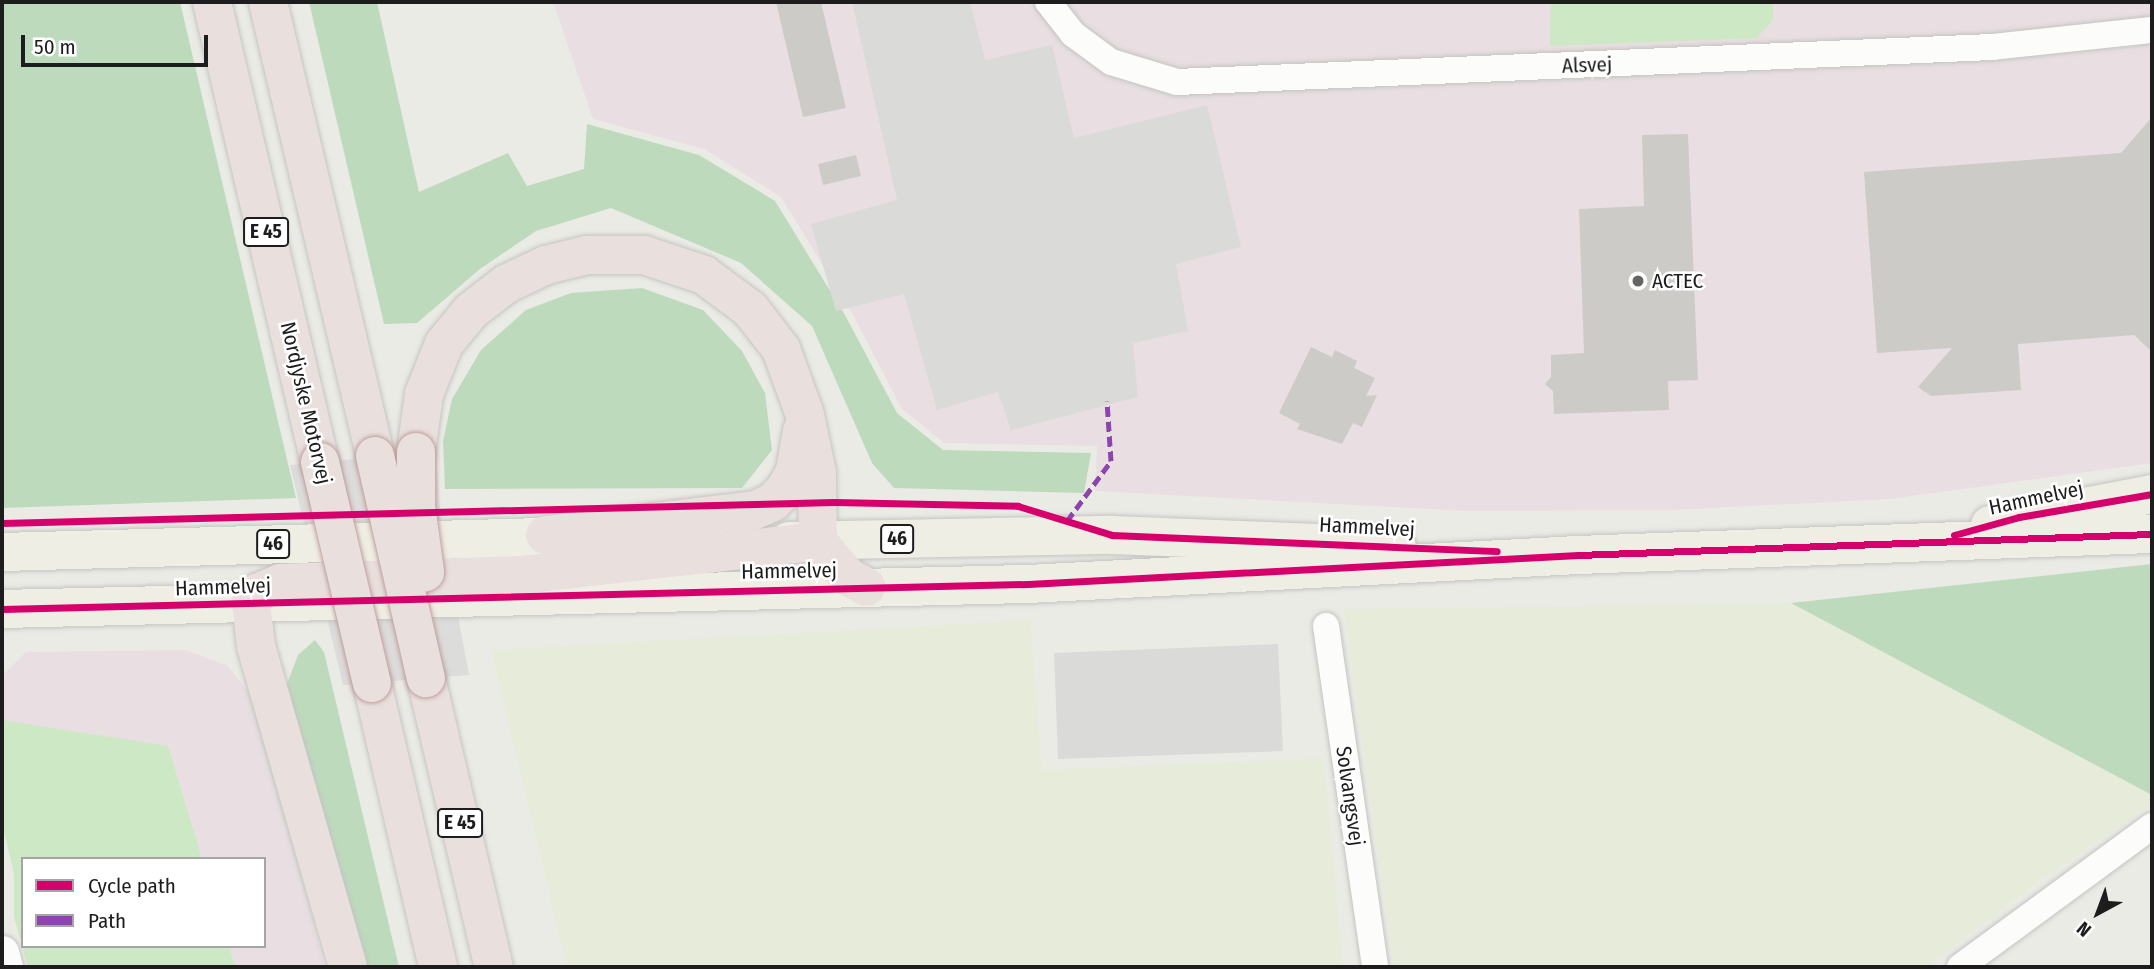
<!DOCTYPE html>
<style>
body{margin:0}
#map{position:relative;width:2154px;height:969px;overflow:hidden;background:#ebebe6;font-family:"Fira Sans Condensed",sans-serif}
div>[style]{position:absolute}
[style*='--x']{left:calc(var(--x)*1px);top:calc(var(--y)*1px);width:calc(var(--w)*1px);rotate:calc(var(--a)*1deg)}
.industrial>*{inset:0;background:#e9dfe2}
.farmland>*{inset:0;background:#e6ecd9}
.grass>*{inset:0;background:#cde8c5}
.forest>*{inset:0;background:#bedabc}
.parking>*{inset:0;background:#dadad8}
.pier>*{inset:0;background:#dcdcda}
.building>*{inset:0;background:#cccbc7}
.roads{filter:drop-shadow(0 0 2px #c4c4c2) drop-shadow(0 0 2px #c4c4c2)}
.minor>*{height:26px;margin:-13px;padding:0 13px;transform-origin:13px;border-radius:13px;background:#fcfcfb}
.tertiary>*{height:33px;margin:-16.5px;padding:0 16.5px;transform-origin:16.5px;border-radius:16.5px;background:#fcfcfb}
.primary>*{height:38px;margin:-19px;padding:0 19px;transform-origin:19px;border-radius:19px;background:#efeee4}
.motorway>*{height:38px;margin:-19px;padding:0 19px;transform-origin:19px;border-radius:19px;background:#e9e0de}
.bridges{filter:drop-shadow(0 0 2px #bf9f9d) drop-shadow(0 0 2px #bf9f9d)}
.motorway-bridge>*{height:38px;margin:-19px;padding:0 19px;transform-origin:19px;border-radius:19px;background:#e9e0de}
.quiet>*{height:5px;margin-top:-2.5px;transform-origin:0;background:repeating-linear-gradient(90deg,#8e44ad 0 10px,transparent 0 15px)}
.cycleway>*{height:7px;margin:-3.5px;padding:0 3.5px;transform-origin:3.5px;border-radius:3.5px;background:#d6006c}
.dots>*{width:19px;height:19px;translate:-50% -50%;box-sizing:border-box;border:4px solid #fff;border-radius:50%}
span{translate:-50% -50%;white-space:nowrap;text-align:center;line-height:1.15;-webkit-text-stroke:5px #fff;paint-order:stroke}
.shield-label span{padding:2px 5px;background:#fff;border:2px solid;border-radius:5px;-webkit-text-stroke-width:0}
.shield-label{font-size:19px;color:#1d1d1d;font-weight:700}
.street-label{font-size:21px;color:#1d1d1d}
.poi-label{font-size:21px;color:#1d1d1d}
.left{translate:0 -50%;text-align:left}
.frame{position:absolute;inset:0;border:4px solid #1d1d1d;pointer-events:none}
.legend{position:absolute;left:21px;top:857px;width:245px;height:91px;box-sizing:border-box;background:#fff;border:2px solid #a5a5a5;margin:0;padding:9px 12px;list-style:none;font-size:21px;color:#1d1d1d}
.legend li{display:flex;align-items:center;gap:14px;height:35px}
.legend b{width:35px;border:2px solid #a5a5a5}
.north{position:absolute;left:2063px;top:878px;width:70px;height:70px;-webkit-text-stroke:5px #fff;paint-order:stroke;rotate:221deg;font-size:19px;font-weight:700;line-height:28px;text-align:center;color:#1d1d1d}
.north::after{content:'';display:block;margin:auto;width:24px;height:32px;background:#1d1d1d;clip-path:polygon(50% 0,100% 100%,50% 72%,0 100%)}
.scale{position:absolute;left:21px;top:35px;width:187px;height:32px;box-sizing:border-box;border:4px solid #1d1d1d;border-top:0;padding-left:9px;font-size:21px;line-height:24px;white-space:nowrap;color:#1d1d1d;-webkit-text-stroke:5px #fff;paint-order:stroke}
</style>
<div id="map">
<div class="industrial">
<i style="clip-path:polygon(553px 2px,2152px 2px,2152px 463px,1890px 499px,1673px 510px,1467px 511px,1095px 491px,1097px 446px,944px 443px,902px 409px,852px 313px,781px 197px,704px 149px,593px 119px)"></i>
<i style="clip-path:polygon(185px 650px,227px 665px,256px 701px,325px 967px,47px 967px,41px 946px,264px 946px,264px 859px,23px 859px,2px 798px,2px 676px,26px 652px)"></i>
</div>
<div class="farmland">
<i style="clip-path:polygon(1791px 603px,2152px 795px,2152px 804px,2038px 882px,1927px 967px,1394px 967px,1344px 609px)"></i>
<i style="clip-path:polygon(1030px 620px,1042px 770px,1324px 758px,1343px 967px,567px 967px,491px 650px)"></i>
</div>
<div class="grass">
<i style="clip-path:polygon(1551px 2px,1773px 2px,1773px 20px,1757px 38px,1550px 46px)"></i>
<i style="clip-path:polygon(2px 720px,168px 746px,202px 859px,23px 859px,23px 946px,229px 946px,235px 967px,28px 967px,14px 917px,14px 874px,2px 823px)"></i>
</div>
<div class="forest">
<i style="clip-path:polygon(2px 2px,180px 2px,296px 498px,2px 508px)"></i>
<i style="clip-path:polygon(309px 2px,377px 2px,419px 192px,508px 153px,527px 186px,584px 169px,587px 124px,699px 155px,775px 201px,845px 315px,897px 413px,943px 450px,1091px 453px,1084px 493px,894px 488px,872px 463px,812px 326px,741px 263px,611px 208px,536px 231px,480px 269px,417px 323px,384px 324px)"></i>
<i style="clip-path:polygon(642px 288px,703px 310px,742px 351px,765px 393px,772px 450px,742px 488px,445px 489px,443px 441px,452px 399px,481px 350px,526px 310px,571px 293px)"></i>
<i style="clip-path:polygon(2152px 564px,2152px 795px,1791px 603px)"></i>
<i style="clip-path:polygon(315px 640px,324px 652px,399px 967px,364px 967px,285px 689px,298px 655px)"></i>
</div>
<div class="parking">
<i style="clip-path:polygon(852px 2px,970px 2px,985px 60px,1052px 45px,1074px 138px,1207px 105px,1241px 247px,1176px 264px,1188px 331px,1133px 343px,1138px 397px,1011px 430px,998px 392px,937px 410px,904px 294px,836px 311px,811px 224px,897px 200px)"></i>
<i style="clip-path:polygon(1278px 644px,1283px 751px,1058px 759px,1054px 653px)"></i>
</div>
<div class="pier">
<i style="clip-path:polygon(436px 451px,441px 524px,469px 675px,343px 685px,290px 465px)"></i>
</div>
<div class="building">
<i style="clip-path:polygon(776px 2px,821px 2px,846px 108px,803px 117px)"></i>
<i style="clip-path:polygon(2152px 117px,2152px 352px,2134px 335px,2018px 344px,2021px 390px,1931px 396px,1918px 387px,1952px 348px,1877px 353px,1864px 172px,2121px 153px)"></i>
<i style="clip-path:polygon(1688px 134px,1698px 380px,1668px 381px,1669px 410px,1554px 414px,1553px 391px,1545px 384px,1551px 377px,1551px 355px,1584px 353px,1579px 209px,1644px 206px,1642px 135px)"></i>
<i style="clip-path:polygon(856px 155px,861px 176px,823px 185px,818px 164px)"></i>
<i style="clip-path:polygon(1311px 347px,1332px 357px,1335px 350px,1357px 361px,1354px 368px,1375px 378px,1366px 396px,1377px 395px,1362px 427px,1353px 423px,1342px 444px,1297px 429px,1300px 424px,1279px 413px)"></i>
</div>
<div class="roads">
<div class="minor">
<i style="--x:1048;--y:2;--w:41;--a:52"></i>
<i style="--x:1073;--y:34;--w:47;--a:36.4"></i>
<i style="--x:1111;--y:62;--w:69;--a:16.9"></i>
<i style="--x:1177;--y:82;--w:816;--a:-2.46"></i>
<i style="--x:1992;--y:47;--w:161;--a:-6.1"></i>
<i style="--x:1326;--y:626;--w:345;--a:81.8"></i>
<i style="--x:1960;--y:967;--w:238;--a:-36.3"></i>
</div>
<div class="tertiary">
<i style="--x:2;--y:952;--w:16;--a:75"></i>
</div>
<div class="primary">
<i style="--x:1990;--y:525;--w:165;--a:-10.8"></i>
<i style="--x:789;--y:541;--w:323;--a:-1.1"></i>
<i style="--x:1112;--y:535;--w:285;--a:2.2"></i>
<i style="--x:2;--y:552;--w:577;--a:-1.59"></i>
<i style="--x:2;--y:609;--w:1026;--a:-1.4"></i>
<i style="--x:1028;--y:584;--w:551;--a:-3.02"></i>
<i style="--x:1578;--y:555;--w:574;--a:-2.1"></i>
</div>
<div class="motorway">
<i style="--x:212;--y:2;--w:473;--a:76.8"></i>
<i style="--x:268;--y:2;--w:466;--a:76.7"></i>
<i style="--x:416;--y:452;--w:59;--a:-82.1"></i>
<i style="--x:424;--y:394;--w:54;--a:-68.2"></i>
<i style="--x:444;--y:344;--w:43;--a:-50.7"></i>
<i style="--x:471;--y:311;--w:44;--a:-37.6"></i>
<i style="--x:506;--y:284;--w:44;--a:-25.4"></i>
<i style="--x:546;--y:265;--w:42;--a:-13.7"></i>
<i style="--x:587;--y:255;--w:57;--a:0"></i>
<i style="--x:644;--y:255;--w:63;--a:18.4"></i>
<i style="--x:704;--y:275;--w:57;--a:36.5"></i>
<i style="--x:750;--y:309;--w:51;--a:52.2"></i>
<i style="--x:781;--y:349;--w:70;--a:70"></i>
<i style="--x:805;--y:415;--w:59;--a:78.3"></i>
<i style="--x:817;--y:473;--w:68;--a:89.2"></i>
<i style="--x:818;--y:541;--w:47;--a:50.2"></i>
<i style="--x:848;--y:577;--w:21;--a:28"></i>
<i style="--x:545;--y:535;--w:211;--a:-6.8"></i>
<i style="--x:755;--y:510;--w:20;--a:-24"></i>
<i style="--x:773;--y:502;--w:19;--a:-47"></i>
<i style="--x:786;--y:488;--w:19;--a:-62"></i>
<i style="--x:795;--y:471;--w:41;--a:-80.1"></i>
<i style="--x:426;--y:678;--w:297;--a:76.8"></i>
<i style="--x:372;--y:683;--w:292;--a:76.9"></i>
<i style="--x:348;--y:967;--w:334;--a:-106"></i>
<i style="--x:256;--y:646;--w:43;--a:-96.6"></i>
<i style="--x:251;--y:603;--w:12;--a:-59"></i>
<i style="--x:257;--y:593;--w:25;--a:-23"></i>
<i style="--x:280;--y:583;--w:241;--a:-1.9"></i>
<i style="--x:521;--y:575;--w:299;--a:-6.5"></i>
</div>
</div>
<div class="bridges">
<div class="motorway-bridge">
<i style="--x:416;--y:452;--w:54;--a:90"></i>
<i style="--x:416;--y:506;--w:67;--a:82.2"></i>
<i style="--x:375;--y:456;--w:228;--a:77.1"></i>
<i style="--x:320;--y:462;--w:227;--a:76.8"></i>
</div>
</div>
<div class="quiet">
<i style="--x:1067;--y:521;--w:74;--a:-53.7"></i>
<i style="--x:1111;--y:461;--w:60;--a:-93.8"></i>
</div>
<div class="cycleway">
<i style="--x:2;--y:523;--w:832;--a:-1.45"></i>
<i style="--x:834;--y:502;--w:184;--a:1.2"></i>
<i style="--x:1018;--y:506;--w:98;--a:17.1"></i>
<i style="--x:1112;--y:535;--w:385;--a:2.4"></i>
<i style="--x:1954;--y:535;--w:67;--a:-15.5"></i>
<i style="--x:2019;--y:517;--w:135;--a:-9.8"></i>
<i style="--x:2;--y:609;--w:1026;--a:-1.4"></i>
<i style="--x:1028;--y:584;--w:551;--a:-3.02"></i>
<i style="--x:1578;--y:555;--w:574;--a:-2.1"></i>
</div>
<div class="dots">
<i style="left:1638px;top:281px;background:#656563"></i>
</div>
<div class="shield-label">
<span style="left:266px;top:232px">E 45</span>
<span style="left:897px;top:539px">46</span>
<span style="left:273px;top:544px">46</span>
<span style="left:460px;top:823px">E 45</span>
</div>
<div class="street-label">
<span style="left:1587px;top:65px;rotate:-2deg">Alsvej</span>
<span style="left:306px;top:403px;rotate:77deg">Nordjyske Motorvej</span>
<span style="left:2036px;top:498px;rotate:-12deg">Hammelvej</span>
<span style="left:1367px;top:527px;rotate:3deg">Hammelvej</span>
<span style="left:789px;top:571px;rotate:-1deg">Hammelvej</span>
<span style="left:223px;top:587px;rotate:-2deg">Hammelvej</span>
<span style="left:1350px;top:796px;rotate:82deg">Solvangsvej</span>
</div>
<div class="poi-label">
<span class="left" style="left:1652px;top:281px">ACTEC</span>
</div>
<div class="frame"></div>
<ul class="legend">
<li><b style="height:9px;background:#d6006c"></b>Cycle path</li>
<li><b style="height:9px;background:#8e44ad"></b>Path</li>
</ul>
<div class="north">N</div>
<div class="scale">50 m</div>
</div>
